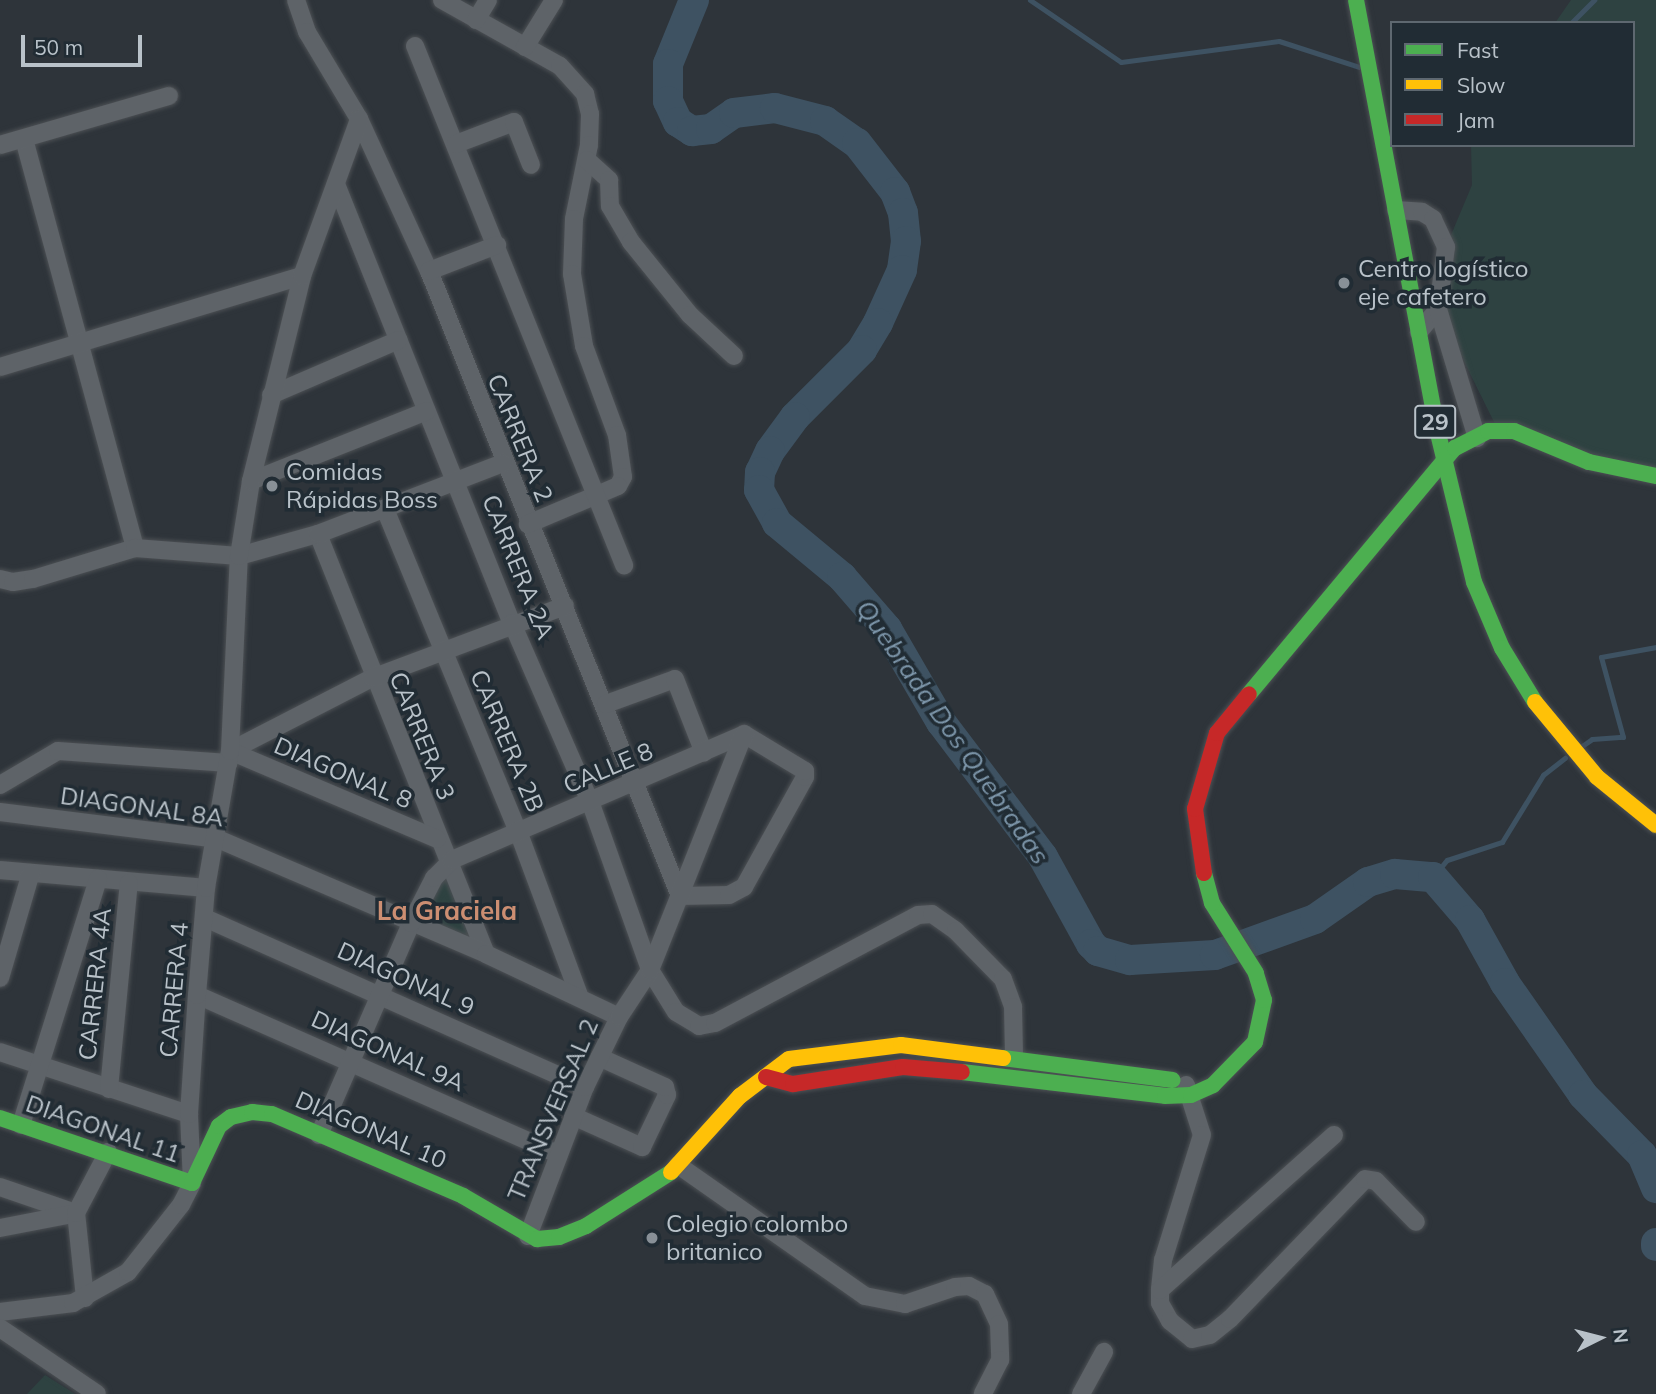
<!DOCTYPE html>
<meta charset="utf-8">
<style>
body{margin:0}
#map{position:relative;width:1656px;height:1394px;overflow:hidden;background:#2e343a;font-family:Mulish,sans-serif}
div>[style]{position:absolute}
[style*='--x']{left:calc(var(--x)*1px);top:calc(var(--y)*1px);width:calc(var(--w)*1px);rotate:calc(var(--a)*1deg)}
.green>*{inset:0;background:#2e4241}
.stream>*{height:5px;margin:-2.5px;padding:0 2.5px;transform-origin:2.5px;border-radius:2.5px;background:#3e5262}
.river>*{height:30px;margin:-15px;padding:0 15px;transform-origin:15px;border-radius:15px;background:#3e5262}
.roads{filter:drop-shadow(0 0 2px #4c5054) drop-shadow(0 0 2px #4c5054)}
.street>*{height:18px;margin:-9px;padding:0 9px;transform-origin:9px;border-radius:9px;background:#5e6368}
.fast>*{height:16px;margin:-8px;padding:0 8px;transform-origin:8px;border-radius:8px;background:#4caf50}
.slow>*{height:16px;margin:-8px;padding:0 8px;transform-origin:8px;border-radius:8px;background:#ffc107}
.jam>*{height:16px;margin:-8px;padding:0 8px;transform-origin:8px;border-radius:8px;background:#c62828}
.dots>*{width:19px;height:19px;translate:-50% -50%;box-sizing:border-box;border:4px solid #212c34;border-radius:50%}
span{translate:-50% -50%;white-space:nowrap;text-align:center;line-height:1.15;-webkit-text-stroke:7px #212c34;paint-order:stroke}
.shield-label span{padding:2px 5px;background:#212c34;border:2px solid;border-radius:5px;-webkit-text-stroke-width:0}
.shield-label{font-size:23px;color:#b9c2c9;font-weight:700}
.poi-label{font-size:24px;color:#b9c2c9}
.left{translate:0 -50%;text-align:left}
.street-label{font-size:24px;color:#b9c2c9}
.water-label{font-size:26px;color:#7d96aa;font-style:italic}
.neighbourhood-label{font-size:26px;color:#cc8e72;font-weight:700}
.legend{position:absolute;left:1390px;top:21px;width:245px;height:126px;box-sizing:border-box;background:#212c34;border:2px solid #5e6870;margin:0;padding:9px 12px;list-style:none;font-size:21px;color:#b9c2c9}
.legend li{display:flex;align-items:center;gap:14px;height:35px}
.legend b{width:35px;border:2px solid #5e6870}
.north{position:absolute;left:1565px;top:1303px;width:70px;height:70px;-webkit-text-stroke:5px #212c34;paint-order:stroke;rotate:84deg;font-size:19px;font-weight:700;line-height:28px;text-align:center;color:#b9c2c9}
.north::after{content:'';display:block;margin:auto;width:24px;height:32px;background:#b9c2c9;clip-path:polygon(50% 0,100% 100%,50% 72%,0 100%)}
.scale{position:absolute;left:21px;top:35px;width:121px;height:32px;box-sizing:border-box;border:4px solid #b9c2c9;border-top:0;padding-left:9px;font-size:21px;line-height:24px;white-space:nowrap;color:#b9c2c9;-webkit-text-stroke:5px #212c34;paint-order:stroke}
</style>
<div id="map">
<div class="green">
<i style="clip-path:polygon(1571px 0,1656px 0,1656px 476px,1498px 430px,1438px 309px,1446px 247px,1472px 185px,1471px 145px,1633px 145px,1633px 23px,1555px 23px)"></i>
<i style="clip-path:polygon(452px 860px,486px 954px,411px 923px)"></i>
<i style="clip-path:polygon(45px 1375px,75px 1394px,27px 1394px)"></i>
</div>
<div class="stream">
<i style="--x:1030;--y:0;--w:110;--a:34.3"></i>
<i style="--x:1121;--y:62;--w:159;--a:-7.6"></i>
<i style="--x:1279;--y:41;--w:84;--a:18"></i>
<i style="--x:1571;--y:23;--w:33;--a:-45"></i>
<i style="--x:1582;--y:746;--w:12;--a:-35"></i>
<i style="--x:1592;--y:739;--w:31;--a:-4"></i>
<i style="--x:1623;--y:737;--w:83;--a:-105.4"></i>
<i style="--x:1601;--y:657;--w:56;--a:-10.3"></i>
<i style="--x:1433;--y:877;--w:22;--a:-51"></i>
<i style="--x:1447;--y:860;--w:58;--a:-18.1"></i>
<i style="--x:1502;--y:842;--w:79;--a:-58.5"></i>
<i style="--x:1543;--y:775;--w:28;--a:-38"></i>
</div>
<div class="river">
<i style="--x:694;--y:0;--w:69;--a:112.1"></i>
<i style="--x:668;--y:64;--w:37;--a:90"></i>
<i style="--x:668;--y:101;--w:23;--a:65"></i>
<i style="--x:678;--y:122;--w:17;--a:33"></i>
<i style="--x:692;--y:131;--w:19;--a:-6"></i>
<i style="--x:711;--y:129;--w:28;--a:-35"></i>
<i style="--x:734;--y:113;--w:41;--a:-7"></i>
<i style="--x:775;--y:108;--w:52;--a:14.6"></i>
<i style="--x:825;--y:121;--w:39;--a:35"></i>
<i style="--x:857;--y:143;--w:62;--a:52.2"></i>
<i style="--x:895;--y:192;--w:22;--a:69"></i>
<i style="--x:903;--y:213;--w:28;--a:84"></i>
<i style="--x:906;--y:241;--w:29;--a:98"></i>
<i style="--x:902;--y:270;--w:58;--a:114.4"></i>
<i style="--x:878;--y:323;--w:31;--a:121"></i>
<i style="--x:862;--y:350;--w:95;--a:135"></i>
<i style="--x:795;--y:417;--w:42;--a:126.3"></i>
<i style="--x:770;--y:451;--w:23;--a:115"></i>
<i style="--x:760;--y:472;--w:18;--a:93"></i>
<i style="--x:759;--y:490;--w:38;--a:61"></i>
<i style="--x:777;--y:523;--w:85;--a:39.7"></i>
<i style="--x:842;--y:577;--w:69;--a:49.1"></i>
<i style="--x:887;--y:629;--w:108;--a:59.9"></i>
<i style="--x:941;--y:722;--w:169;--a:52.9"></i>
<i style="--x:1043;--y:857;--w:99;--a:61.1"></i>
<i style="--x:1091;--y:944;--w:10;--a:45"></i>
<i style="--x:1098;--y:951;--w:33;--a:16"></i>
<i style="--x:1130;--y:960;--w:85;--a:-3.4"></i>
<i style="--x:1215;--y:955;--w:106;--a:-19.8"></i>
<i style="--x:1315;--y:919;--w:65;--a:-34.9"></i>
<i style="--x:1368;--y:882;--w:28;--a:-17"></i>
<i style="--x:1395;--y:874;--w:38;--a:5"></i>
<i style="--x:1433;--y:877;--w:57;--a:49.3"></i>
<i style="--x:1470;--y:920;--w:72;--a:60.9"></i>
<i style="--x:1505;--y:983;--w:136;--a:55.1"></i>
<i style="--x:1583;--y:1095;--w:84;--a:45.5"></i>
<i style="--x:1642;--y:1155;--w:36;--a:67"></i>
<i style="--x:1656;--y:1243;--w:3;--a:90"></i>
</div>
<div class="roads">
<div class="street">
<i style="--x:296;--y:0;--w:34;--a:71"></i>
<i style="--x:307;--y:32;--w:101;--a:59.1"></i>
<i style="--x:359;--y:119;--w:167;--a:65.3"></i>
<i style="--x:429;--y:271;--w:674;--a:68.12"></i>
<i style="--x:442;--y:0;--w:135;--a:29.2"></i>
<i style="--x:560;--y:66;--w:38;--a:48"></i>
<i style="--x:585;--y:94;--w:21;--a:76"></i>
<i style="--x:590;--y:114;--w:31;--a:92"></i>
<i style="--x:589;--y:145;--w:76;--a:101.5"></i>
<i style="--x:574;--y:219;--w:55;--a:92.1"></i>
<i style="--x:572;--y:274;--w:73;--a:80.5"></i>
<i style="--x:584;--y:346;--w:95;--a:69.7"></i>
<i style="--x:617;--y:435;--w:42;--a:81.9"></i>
<i style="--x:623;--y:477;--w:10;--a:119"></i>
<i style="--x:618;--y:486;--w:98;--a:157.1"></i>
<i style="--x:476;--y:20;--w:23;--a:-59"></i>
<i style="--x:415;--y:46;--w:560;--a:68.07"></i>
<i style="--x:525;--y:47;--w:55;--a:-58.3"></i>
<i style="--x:24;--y:139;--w:424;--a:74.8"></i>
<i style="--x:456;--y:144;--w:62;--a:-20.8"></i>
<i style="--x:514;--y:122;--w:46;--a:68.4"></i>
<i style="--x:0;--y:145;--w:176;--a:-16.2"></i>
<i style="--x:587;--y:160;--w:30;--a:42"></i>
<i style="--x:609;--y:180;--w:26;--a:88"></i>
<i style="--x:610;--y:206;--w:42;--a:59.7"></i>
<i style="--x:631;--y:242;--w:94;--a:51.1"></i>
<i style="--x:690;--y:315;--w:60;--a:43"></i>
<i style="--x:336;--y:184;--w:473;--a:68.2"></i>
<i style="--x:512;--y:623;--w:197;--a:66.4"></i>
<i style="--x:591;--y:804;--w:176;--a:70.4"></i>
<i style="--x:650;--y:970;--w:49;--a:58.2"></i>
<i style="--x:676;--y:1012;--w:27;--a:31"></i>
<i style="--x:699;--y:1026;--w:16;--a:-11"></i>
<i style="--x:715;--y:1023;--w:230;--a:-28"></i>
<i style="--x:918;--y:915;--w:14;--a:-4"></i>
<i style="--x:932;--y:914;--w:29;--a:35"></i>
<i style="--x:956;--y:931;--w:67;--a:45.6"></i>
<i style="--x:1003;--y:979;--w:30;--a:70"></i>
<i style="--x:1013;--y:1007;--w:49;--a:88.8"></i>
<i style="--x:1396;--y:210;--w:26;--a:4"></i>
<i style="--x:1422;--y:212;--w:13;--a:32"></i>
<i style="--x:1433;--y:219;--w:31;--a:65"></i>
<i style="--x:1446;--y:247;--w:63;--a:97.4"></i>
<i style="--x:1438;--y:309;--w:30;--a:130"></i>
<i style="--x:429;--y:271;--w:73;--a:-20.9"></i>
<i style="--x:1438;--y:309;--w:135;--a:73.2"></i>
<i style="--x:0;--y:367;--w:315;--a:-16.8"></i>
<i style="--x:271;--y:395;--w:139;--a:-23.3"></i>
<i style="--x:251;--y:481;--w:189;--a:-21.7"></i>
<i style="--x:385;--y:509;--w:348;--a:67.6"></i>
<i style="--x:518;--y:831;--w:175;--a:69.6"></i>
<i style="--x:318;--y:534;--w:452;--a:68.2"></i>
<i style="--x:0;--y:579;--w:13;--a:13"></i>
<i style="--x:13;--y:582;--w:20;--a:-9"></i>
<i style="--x:33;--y:579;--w:107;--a:-16.9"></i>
<i style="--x:135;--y:548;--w:104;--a:4.4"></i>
<i style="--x:239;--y:556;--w:82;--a:-15.6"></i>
<i style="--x:318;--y:534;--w:198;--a:-21"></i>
<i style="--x:606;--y:704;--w:73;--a:-19.9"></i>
<i style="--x:675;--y:679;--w:79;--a:68.6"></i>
<i style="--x:230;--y:751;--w:160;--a:-27.2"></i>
<i style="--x:372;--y:678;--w:206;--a:-20.5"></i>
<i style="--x:230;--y:751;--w:225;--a:23"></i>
<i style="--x:0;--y:785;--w:67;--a:-30.4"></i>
<i style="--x:58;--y:751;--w:171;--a:4"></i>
<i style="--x:0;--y:812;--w:220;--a:7.1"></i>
<i style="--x:218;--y:839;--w:292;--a:23.2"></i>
<i style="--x:486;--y:954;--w:147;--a:25.3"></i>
<i style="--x:0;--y:870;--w:207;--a:5"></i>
<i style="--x:680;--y:896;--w:49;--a:-1.2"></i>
<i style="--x:729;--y:895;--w:17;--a:-28"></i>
<i style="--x:744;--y:887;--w:126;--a:-61"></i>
<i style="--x:805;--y:777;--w:6;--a:-90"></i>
<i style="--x:805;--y:771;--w:71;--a:-148.8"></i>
<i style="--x:205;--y:918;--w:416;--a:24"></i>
<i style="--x:0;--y:978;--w:109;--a:-73.6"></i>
<i style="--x:197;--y:995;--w:394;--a:23.8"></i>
<i style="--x:0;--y:1052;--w:199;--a:18.2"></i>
<i style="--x:1186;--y:1085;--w:52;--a:72.3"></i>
<i style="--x:1202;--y:1135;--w:131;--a:107.3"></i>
<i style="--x:1163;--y:1260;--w:30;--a:96"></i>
<i style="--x:1160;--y:1290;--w:13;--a:90"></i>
<i style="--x:1160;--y:1303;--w:21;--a:61"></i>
<i style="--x:1170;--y:1321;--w:28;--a:39"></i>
<i style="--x:1192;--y:1339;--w:18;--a:-13"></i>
<i style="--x:1210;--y:1335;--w:26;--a:-39"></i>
<i style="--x:1230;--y:1319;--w:194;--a:-46"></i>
<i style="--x:1365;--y:1179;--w:11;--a:10"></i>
<i style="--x:1376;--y:1181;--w:57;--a:45.7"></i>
<i style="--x:109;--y:1089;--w:207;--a:-84.5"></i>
<i style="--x:573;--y:1116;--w:76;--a:24.2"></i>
<i style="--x:642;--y:1147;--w:58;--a:-64.3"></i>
<i style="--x:667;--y:1095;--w:8;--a:-104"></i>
<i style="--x:665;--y:1087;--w:72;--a:-155.6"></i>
<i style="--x:21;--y:1125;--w:258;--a:-72.6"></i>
<i style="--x:319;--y:1135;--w:231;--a:-66.5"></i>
<i style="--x:411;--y:923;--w:51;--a:-62.9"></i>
<i style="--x:434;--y:878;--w:25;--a:-45"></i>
<i style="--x:452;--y:860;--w:318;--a:-23.3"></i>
<i style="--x:678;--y:1165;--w:228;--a:35"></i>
<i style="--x:865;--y:1296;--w:41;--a:11.3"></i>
<i style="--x:905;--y:1304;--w:53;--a:-18.8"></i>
<i style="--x:955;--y:1287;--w:14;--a:-4"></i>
<i style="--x:969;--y:1286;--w:18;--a:27"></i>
<i style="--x:985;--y:1294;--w:33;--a:65"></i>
<i style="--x:999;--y:1324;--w:36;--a:88"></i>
<i style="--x:1000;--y:1360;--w:38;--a:117"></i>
<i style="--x:0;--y:1187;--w:80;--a:18.9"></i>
<i style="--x:0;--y:1228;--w:73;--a:-11"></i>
<i style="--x:528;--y:1236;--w:160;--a:-69.1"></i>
<i style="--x:585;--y:1087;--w:78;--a:-64.1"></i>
<i style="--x:619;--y:1017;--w:56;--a:-56.6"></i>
<i style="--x:650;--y:970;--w:254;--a:-68.3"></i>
<i style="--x:1160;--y:1290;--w:233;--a:-41.7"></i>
<i style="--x:85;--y:1298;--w:85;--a:-96"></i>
<i style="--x:76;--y:1213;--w:69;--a:-62.3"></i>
<i style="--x:0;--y:1312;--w:74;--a:-7"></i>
<i style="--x:73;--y:1303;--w:63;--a:-29.4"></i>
<i style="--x:128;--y:1272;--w:85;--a:-51.7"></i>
<i style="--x:181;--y:1205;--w:25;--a:-63"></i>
<i style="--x:192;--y:1183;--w:69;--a:-92.5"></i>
<i style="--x:189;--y:1114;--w:119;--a:-86.2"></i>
<i style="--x:197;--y:995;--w:107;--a:-85.2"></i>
<i style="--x:206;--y:888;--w:139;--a:-80.1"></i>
<i style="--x:230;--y:751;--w:195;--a:-87.4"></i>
<i style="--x:239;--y:556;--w:76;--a:-80.9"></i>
<i style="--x:251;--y:481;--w:211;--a:-76"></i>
<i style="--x:302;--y:276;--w:167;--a:-70"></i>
<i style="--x:0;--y:1328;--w:117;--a:34.2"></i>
<i style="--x:1081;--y:1394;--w:48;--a:-61.3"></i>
</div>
<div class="fast">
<i style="--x:1356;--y:0;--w:432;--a:79.3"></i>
<i style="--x:1436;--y:425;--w:162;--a:76.4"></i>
<i style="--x:1474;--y:582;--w:72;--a:67"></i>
<i style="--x:1502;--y:648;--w:63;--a:58.6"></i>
<i style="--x:1249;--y:694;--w:321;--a:-50.1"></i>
<i style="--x:1455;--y:448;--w:37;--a:-27"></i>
<i style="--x:1488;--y:431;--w:26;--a:0"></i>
<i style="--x:1514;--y:431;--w:81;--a:22.5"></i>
<i style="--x:1589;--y:462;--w:68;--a:11.8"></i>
<i style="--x:1003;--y:1058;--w:171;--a:7.4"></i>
<i style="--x:962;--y:1072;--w:204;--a:6.7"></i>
<i style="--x:1165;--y:1096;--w:26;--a:-2"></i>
<i style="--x:1191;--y:1095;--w:24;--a:-24"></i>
<i style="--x:1213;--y:1085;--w:60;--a:-45.7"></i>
<i style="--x:1255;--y:1042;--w:43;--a:-77.9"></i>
<i style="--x:1264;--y:1000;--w:28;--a:-107"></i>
<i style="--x:1256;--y:973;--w:83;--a:-122.2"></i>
<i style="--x:1212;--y:903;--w:31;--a:-105"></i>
<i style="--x:0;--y:1118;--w:203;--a:18.7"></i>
<i style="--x:192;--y:1183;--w:63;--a:-64.7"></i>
<i style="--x:219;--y:1126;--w:15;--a:-37"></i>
<i style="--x:231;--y:1117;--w:22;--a:-13"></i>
<i style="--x:252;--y:1112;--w:20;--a:6"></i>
<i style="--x:272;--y:1114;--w:208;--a:23.2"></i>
<i style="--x:463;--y:1196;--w:86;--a:30.2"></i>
<i style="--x:537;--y:1239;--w:22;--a:-5"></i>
<i style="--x:559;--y:1237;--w:29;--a:-22"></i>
<i style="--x:586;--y:1226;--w:101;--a:-32.4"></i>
</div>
<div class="slow">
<i style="--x:1535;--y:702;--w:97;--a:50.4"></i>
<i style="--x:1597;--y:777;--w:76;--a:39.1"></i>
<i style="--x:671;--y:1172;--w:103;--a:-47.8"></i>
<i style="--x:740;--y:1096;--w:61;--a:-37.1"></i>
<i style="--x:789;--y:1059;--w:113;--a:-7.1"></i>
<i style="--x:901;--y:1045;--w:103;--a:7.3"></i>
</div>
<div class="jam">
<i style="--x:1204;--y:873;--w:65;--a:-98"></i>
<i style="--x:1195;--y:809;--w:79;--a:-73.9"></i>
<i style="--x:1217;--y:733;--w:50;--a:-50.6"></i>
<i style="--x:766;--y:1077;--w:28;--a:15"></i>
<i style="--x:793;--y:1084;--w:111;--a:-8.8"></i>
<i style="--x:903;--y:1067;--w:59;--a:4.8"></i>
</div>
</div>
<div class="dots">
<i style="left:1344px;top:283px;background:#889097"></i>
<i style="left:272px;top:486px;background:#889097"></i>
<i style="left:652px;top:1238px;background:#889097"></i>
</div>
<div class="shield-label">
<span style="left:1435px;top:422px">29</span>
</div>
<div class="poi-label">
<span class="left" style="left:1358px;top:283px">Centro logístico<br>eje cafetero</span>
<span class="left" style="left:286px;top:486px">Comidas<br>Rápidas Boss</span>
<span class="left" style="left:666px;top:1238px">Colegio colombo<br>britanico</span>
</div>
<div class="street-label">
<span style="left:520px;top:438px;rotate:68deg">CARRERA 2</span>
<span style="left:518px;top:567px;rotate:68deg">CARRERA 2A</span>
<span style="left:422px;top:736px;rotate:68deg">CARRERA 3</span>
<span style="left:507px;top:741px;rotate:67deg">CARRERA 2B</span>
<span style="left:608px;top:768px;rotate:-23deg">CALLE 8</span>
<span style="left:343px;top:773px;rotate:23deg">DIAGONAL 8</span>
<span style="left:142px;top:807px;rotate:8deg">DIAGONAL 8A</span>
<span style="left:406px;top:979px;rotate:24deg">DIAGONAL 9</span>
<span style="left:95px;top:984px;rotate:-84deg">CARRERA 4A</span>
<span style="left:174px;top:990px;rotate:-85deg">CARRERA 4</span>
<span style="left:388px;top:1051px;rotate:24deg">DIAGONAL 9A</span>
<span style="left:553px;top:1110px;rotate:-67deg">TRANSVERSAL 2</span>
<span style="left:103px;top:1129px;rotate:19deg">DIAGONAL 11</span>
<span style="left:371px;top:1130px;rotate:23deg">DIAGONAL 10</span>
</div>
<div class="water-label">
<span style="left:953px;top:732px;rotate:55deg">Quebrada Dos Quebradas</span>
</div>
<div class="neighbourhood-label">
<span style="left:447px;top:911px">La Graciela</span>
</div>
<ul class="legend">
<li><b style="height:9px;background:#4caf50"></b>Fast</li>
<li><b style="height:9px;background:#ffc107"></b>Slow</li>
<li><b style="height:9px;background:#c62828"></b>Jam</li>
</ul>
<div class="north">N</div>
<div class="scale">50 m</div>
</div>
